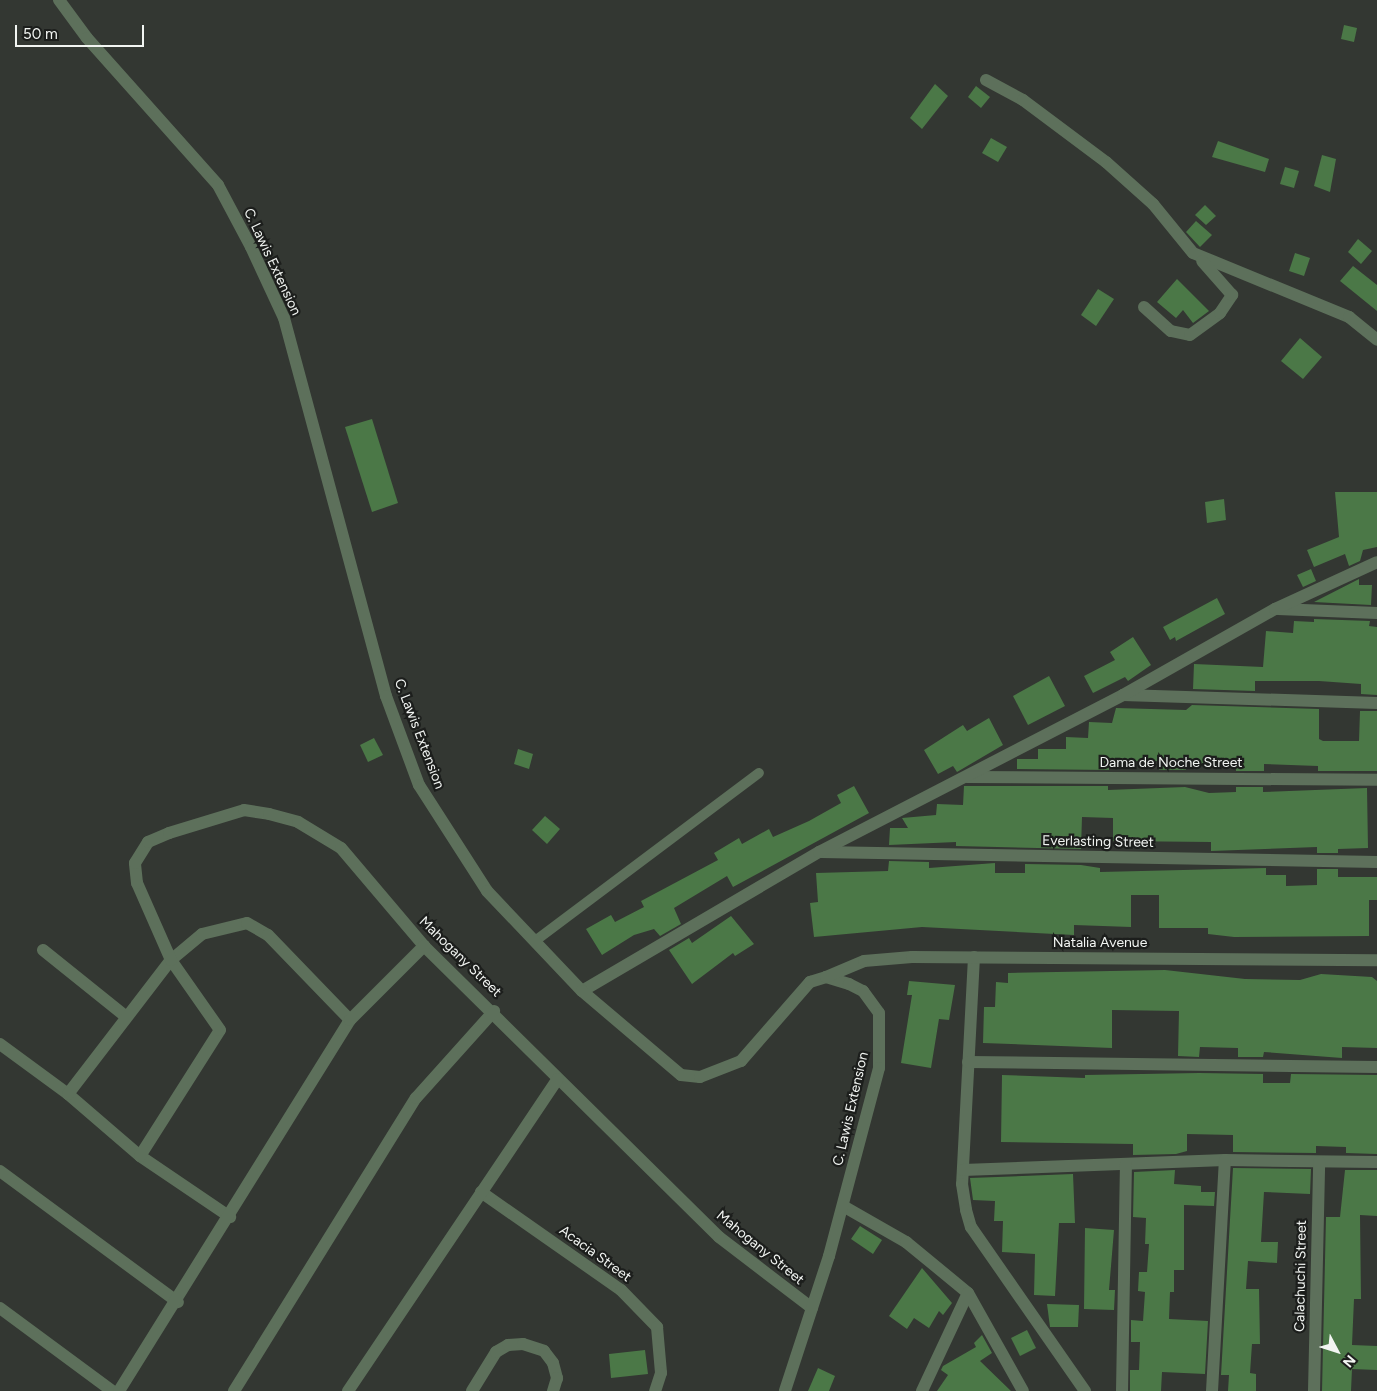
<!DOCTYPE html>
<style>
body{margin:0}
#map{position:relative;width:1377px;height:1391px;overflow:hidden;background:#333732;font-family:Figtree,sans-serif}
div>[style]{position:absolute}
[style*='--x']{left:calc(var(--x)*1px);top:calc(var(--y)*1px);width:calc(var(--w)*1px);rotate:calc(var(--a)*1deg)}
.building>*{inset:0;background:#4b7847}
.service>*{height:10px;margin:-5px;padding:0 5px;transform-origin:5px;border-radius:5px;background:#5d705b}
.minor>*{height:12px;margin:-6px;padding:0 6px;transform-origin:6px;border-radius:6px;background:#5d705b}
.tertiary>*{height:12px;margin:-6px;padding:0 6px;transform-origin:6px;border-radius:6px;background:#5d705b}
span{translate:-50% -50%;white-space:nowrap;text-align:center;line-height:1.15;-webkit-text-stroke:4.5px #1c1e1c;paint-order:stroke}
.street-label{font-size:14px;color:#f2f5f2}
.north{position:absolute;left:1312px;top:1326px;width:50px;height:50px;-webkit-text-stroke:4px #1c1e1c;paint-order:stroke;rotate:130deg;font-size:14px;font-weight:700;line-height:20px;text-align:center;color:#f2f5f2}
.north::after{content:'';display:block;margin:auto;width:18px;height:22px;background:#f2f5f2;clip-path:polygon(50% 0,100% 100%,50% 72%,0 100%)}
.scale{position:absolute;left:15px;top:25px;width:129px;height:22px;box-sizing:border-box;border:2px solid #f2f5f2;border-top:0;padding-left:6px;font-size:15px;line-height:18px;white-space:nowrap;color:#f2f5f2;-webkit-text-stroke:4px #1c1e1c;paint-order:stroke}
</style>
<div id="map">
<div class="building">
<i style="clip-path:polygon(1344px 25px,1357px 28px,1354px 42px,1341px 39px)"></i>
<i style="clip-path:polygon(935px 84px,948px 96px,922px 129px,910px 118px)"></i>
<i style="clip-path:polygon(976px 86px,990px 97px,981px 108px,968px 97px)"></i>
<i style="clip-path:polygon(991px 138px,1007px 147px,998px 162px,982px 153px)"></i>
<i style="clip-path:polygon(1218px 141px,1269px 159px,1265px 172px,1212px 157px)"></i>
<i style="clip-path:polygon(1322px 155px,1336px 159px,1330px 192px,1314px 186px)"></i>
<i style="clip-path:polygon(1285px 167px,1299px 171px,1294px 188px,1280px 184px)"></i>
<i style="clip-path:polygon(1205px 205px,1216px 216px,1206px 225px,1195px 215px)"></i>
<i style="clip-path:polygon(1196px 221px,1212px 235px,1200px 247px,1186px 232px)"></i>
<i style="clip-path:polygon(1358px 239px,1372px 251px,1361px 264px,1348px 252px)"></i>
<i style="clip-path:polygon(1295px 253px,1310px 258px,1304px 276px,1289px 271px)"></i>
<i style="clip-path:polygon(1353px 266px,1377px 285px,1377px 311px,1340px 281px)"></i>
<i style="clip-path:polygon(1177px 279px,1209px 311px,1193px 323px,1183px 310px,1176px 318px,1157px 302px)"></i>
<i style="clip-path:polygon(1098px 289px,1114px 299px,1096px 326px,1081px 315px)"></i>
<i style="clip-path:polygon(1300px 338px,1322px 357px,1303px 379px,1281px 361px)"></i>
<i style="clip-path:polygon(372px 419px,398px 503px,372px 512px,345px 427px)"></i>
<i style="clip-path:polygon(1335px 492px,1377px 492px,1377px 547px,1363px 550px,1360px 561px,1349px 566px,1345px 554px,1314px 567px,1307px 550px,1339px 537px)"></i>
<i style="clip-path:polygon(1224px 499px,1226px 520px,1207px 523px,1205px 502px)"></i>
<i style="clip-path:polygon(1311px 569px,1316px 581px,1303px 587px,1297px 575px)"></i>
<i style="clip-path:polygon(1359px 579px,1359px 585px,1372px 585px,1371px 605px,1314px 602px)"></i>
<i style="clip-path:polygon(1217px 598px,1225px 614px,1176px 641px,1175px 637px,1170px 640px,1163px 627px)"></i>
<i style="clip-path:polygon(1314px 619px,1370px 621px,1369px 626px,1377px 627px,1377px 695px,1361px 694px,1361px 684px,1319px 681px,1255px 681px,1255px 691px,1193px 689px,1194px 664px,1263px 667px,1266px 631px,1293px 633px,1294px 621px,1314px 622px)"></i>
<i style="clip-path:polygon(1133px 637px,1151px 665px,1128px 681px,1125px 677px,1093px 693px,1084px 676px,1115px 660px,1110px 652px)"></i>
<i style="clip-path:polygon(1049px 676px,1065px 706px,1028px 725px,1013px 696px)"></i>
<i style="clip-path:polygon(1192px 705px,1319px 709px,1319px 739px,1323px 741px,1359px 741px,1360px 711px,1377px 711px,1377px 771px,1318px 771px,1318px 766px,1264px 764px,1264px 771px,1236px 771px,1236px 766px,1186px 763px,1186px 770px,1159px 770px,1159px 761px,1109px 761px,1109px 770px,1017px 769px,1017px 759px,1038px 759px,1038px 749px,1066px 749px,1066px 737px,1088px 738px,1089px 722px,1112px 723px,1116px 708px,1186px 710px)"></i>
<i style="clip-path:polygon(989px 718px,1003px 745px,957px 772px,953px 766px,938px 774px,924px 750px,963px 725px,967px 731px)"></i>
<i style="clip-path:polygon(374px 738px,383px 755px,368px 762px,360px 745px)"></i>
<i style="clip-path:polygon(518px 749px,533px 754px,529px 769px,514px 764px)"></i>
<i style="clip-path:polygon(854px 786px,869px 813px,733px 887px,727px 876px,674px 908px,681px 924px,660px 936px,654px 929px,634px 935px,602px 955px,586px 929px,611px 915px,615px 922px,644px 907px,641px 901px,718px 860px,714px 853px,739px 838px,742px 844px,769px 829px,773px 837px,809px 821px,841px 803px,837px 795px)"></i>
<i style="clip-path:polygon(964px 786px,1108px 786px,1108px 790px,1185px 787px,1209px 793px,1236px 792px,1236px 787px,1263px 787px,1263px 792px,1367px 788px,1368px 848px,1338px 849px,1338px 853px,1317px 853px,1317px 847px,1211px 851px,1211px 842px,1113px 841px,1113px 818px,1082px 817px,1081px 849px,956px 846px,956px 842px,889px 845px,890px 828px,908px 828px,902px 818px,936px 815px,937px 804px,963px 805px)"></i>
<i style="clip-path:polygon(545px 816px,560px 829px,547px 844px,532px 830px)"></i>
<i style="clip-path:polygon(889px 861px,929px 862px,929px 868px,995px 863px,995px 873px,1025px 873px,1025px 864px,1081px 865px,1100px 868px,1100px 872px,1266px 868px,1266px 875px,1286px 875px,1286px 886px,1317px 885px,1317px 869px,1338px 869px,1338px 877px,1377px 877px,1377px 900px,1369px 900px,1369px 936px,1234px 937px,1208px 934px,1208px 928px,1159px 928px,1159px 895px,1131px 895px,1131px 927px,1074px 925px,1074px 935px,922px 927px,814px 937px,810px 903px,818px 902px,816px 873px,888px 871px)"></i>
<i style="clip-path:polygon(731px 916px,754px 944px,735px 956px,733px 953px,692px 984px,669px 950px,689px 938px,692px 943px)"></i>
<i style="clip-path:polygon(1165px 970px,1245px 979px,1300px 980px,1321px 974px,1372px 977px,1377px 981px,1377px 1048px,1342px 1047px,1342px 1058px,1264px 1052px,1263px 1057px,1238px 1057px,1238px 1048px,1200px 1047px,1199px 1057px,1178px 1056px,1179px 1011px,1112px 1010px,1112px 1048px,983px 1043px,984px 1007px,995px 1007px,996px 982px,1008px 983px,1008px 973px)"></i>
<i style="clip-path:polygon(909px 981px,955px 985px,949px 1020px,939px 1019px,931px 1068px,901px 1063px,912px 995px,907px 995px)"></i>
<i style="clip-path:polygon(1199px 1073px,1263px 1074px,1263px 1083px,1290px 1083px,1291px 1074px,1377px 1075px,1377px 1154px,1346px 1153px,1346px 1147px,1316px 1146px,1316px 1153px,1233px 1152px,1233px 1135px,1187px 1134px,1187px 1151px,1176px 1154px,1133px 1155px,1133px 1144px,1001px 1142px,1002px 1075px,1085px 1078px,1085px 1075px)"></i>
<i style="clip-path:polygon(1233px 1168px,1311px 1169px,1310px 1194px,1264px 1192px,1261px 1242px,1278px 1242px,1277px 1263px,1248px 1261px,1246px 1289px,1259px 1289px,1260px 1344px,1252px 1344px,1250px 1373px,1256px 1374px,1256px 1391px,1228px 1391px,1229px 1375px,1221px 1375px)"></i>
<i style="clip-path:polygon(1175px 1170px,1174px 1184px,1201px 1186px,1201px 1192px,1215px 1192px,1214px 1206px,1184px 1205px,1184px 1270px,1174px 1270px,1174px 1292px,1170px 1292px,1169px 1319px,1208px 1321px,1205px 1374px,1162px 1372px,1161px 1391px,1130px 1391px,1130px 1370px,1139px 1370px,1140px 1342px,1131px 1342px,1131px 1320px,1143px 1321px,1145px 1292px,1138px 1291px,1139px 1272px,1147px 1272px,1149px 1244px,1145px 1244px,1146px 1218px,1133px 1217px,1134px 1172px)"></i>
<i style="clip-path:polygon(1345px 1170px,1377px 1170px,1377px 1216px,1360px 1215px,1361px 1299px,1354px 1299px,1352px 1345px,1377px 1346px,1377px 1370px,1352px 1369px,1351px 1391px,1322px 1391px,1326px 1217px,1340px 1217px)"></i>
<i style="clip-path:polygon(1073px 1174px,1075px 1223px,1059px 1223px,1055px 1296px,1034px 1295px,1035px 1254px,1002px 1252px,1003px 1221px,994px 1221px,995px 1201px,973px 1200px,970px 1178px)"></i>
<i style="clip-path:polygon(860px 1226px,882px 1240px,873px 1254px,851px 1239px)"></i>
<i style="clip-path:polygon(1085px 1228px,1114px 1230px,1109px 1290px,1115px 1290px,1114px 1310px,1084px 1309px)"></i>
<i style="clip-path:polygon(922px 1268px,952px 1303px,943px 1315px,939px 1311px,929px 1328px,914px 1318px,907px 1329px,889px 1316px)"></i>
<i style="clip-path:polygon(1047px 1304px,1079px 1305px,1078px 1327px,1050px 1327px)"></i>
<i style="clip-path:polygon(1027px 1330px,1036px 1348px,1020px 1356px,1011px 1338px)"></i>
<i style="clip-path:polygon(982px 1335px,992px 1353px,980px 1361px,1011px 1391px,937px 1391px,948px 1375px,941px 1370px,943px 1366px,976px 1347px,974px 1343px)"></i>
<i style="clip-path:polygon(645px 1350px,648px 1374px,611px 1378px,609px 1354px)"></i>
<i style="clip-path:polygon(818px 1368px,835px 1376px,829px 1391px,808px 1391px)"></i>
</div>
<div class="service">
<i style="--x:535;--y:941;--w:280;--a:-36.9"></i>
</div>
<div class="minor">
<i style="--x:986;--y:80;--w:42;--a:28.4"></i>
<i style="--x:1023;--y:100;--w:104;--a:36.8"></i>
<i style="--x:1106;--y:162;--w:63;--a:41.8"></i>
<i style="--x:1153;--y:204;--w:63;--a:50.8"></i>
<i style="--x:1193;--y:253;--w:169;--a:22.3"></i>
<i style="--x:1349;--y:317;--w:36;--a:39"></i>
<i style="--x:1144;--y:307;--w:36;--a:42"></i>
<i style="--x:1171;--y:331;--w:19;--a:12"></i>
<i style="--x:1190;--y:335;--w:37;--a:-36"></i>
<i style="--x:1220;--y:313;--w:22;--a:-56"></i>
<i style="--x:1232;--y:295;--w:45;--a:-131.4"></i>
<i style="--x:1278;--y:609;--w:99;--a:2.3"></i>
<i style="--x:1123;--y:695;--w:254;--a:1.8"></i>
<i style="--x:967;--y:777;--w:410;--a:0.4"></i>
<i style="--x:821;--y:852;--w:556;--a:1.03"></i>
<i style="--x:43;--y:950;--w:105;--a:38.8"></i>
<i style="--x:974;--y:957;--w:227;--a:93"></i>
<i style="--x:962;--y:1184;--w:26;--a:81"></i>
<i style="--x:966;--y:1210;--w:18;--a:74"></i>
<i style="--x:971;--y:1227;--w:200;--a:55.2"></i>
<i style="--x:582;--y:991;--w:275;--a:-30.4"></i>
<i style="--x:819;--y:852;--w:342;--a:-27.3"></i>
<i style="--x:1123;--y:695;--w:175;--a:-29.5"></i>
<i style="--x:1275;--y:609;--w:112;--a:-24.7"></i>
<i style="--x:0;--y:1044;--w:84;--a:36.3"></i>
<i style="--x:68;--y:1094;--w:95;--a:40.7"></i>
<i style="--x:140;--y:1156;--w:109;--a:34.1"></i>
<i style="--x:968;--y:1062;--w:409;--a:0.7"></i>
<i style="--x:68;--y:1094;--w:169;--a:-52.5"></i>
<i style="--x:171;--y:960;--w:40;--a:-40"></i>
<i style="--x:202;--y:934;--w:46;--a:-13.7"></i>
<i style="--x:247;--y:923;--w:24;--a:30"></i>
<i style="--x:268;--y:935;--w:118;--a:46"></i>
<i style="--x:140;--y:1156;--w:149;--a:-57.6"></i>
<i style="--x:220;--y:1030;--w:85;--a:-125"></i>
<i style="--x:171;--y:960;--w:84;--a:-113.8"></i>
<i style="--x:137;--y:883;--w:20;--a:-96"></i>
<i style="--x:135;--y:863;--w:25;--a:-58"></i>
<i style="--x:148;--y:842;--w:23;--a:-23"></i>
<i style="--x:169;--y:833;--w:78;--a:-17"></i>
<i style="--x:244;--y:810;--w:25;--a:9"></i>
<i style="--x:269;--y:814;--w:30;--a:15"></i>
<i style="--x:298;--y:822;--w:50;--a:31.2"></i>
<i style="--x:341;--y:848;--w:128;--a:49.7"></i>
<i style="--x:424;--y:946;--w:414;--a:44.6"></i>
<i style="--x:719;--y:1237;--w:117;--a:37.4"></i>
<i style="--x:963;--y:1170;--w:262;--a:-2.2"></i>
<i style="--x:1225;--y:1160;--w:152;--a:0.8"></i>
<i style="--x:0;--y:1171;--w:221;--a:36.4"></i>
<i style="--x:481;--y:1192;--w:171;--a:35"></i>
<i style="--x:621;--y:1290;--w:52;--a:45.8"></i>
<i style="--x:657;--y:1327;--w:46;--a:85"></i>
<i style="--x:661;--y:1373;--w:19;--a:108"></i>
<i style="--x:843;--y:1206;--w:73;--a:29.7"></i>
<i style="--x:906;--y:1242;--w:80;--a:39.4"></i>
<i style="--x:968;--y:1293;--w:112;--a:60.7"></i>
<i style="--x:0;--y:1308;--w:139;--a:36.5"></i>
<i style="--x:119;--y:1391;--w:437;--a:-58.1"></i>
<i style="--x:350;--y:1020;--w:105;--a:-45"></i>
<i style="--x:234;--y:1391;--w:345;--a:-58.2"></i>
<i style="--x:416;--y:1098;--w:117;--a:-48.1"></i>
<i style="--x:348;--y:1391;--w:376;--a:-56.1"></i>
<i style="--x:472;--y:1391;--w:46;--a:-58.4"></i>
<i style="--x:496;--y:1352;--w:14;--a:-30"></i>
<i style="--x:508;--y:1345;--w:15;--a:-4"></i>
<i style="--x:523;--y:1344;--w:22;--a:18"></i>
<i style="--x:544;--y:1351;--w:15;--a:53"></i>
<i style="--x:553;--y:1363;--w:16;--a:75"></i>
<i style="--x:557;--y:1378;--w:14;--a:107"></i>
<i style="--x:922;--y:1391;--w:108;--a:-64.9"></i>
<i style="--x:1122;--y:1391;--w:227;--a:-89"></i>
<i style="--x:1212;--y:1391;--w:231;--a:-86.8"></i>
<i style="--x:1314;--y:1391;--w:229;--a:-88.7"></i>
</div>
<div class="tertiary">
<i style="--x:59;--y:0;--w:47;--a:53.6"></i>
<i style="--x:87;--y:38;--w:197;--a:48.3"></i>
<i style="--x:218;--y:185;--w:70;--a:62"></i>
<i style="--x:251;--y:247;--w:78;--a:65.1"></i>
<i style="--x:284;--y:318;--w:392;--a:74.9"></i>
<i style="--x:386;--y:696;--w:95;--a:69.7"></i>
<i style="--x:419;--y:785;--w:126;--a:57.3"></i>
<i style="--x:487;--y:891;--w:138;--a:46.5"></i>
<i style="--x:582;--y:991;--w:130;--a:40.3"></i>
<i style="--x:681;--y:1075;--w:19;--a:6"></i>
<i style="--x:700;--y:1077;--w:44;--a:-21.3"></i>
<i style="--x:741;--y:1061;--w:105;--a:-48.9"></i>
<i style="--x:810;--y:982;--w:17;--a:-17"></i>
<i style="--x:826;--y:977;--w:24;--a:17"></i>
<i style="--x:849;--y:984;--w:16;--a:27"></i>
<i style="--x:863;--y:991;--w:27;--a:54"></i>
<i style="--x:879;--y:1013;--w:55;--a:90"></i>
<i style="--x:879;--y:1068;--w:195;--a:104.9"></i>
<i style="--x:829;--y:1256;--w:142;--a:108.1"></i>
<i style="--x:826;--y:977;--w:41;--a:-22.8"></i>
<i style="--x:864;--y:961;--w:48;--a:-4.8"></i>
<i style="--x:912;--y:957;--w:465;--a:0.4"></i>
</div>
<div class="street-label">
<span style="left:272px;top:262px;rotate:65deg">C. Lawis Extension</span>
<span style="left:419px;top:734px;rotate:69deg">C. Lawis Extension</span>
<span style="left:1171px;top:763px">Dama de Noche Street</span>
<span style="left:1098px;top:842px;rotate:1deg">Everlasting Street</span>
<span style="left:1100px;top:943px">Natalia Avenue</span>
<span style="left:460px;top:957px;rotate:44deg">Mahogany Street</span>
<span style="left:851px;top:1109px;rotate:-77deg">C. Lawis Extension</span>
<span style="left:760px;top:1248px;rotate:39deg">Mahogany Street</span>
<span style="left:595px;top:1254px;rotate:36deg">Acacia Street</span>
<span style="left:1301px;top:1276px;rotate:-89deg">Calachuchi Street</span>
</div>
<div class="north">N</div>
<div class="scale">50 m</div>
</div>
